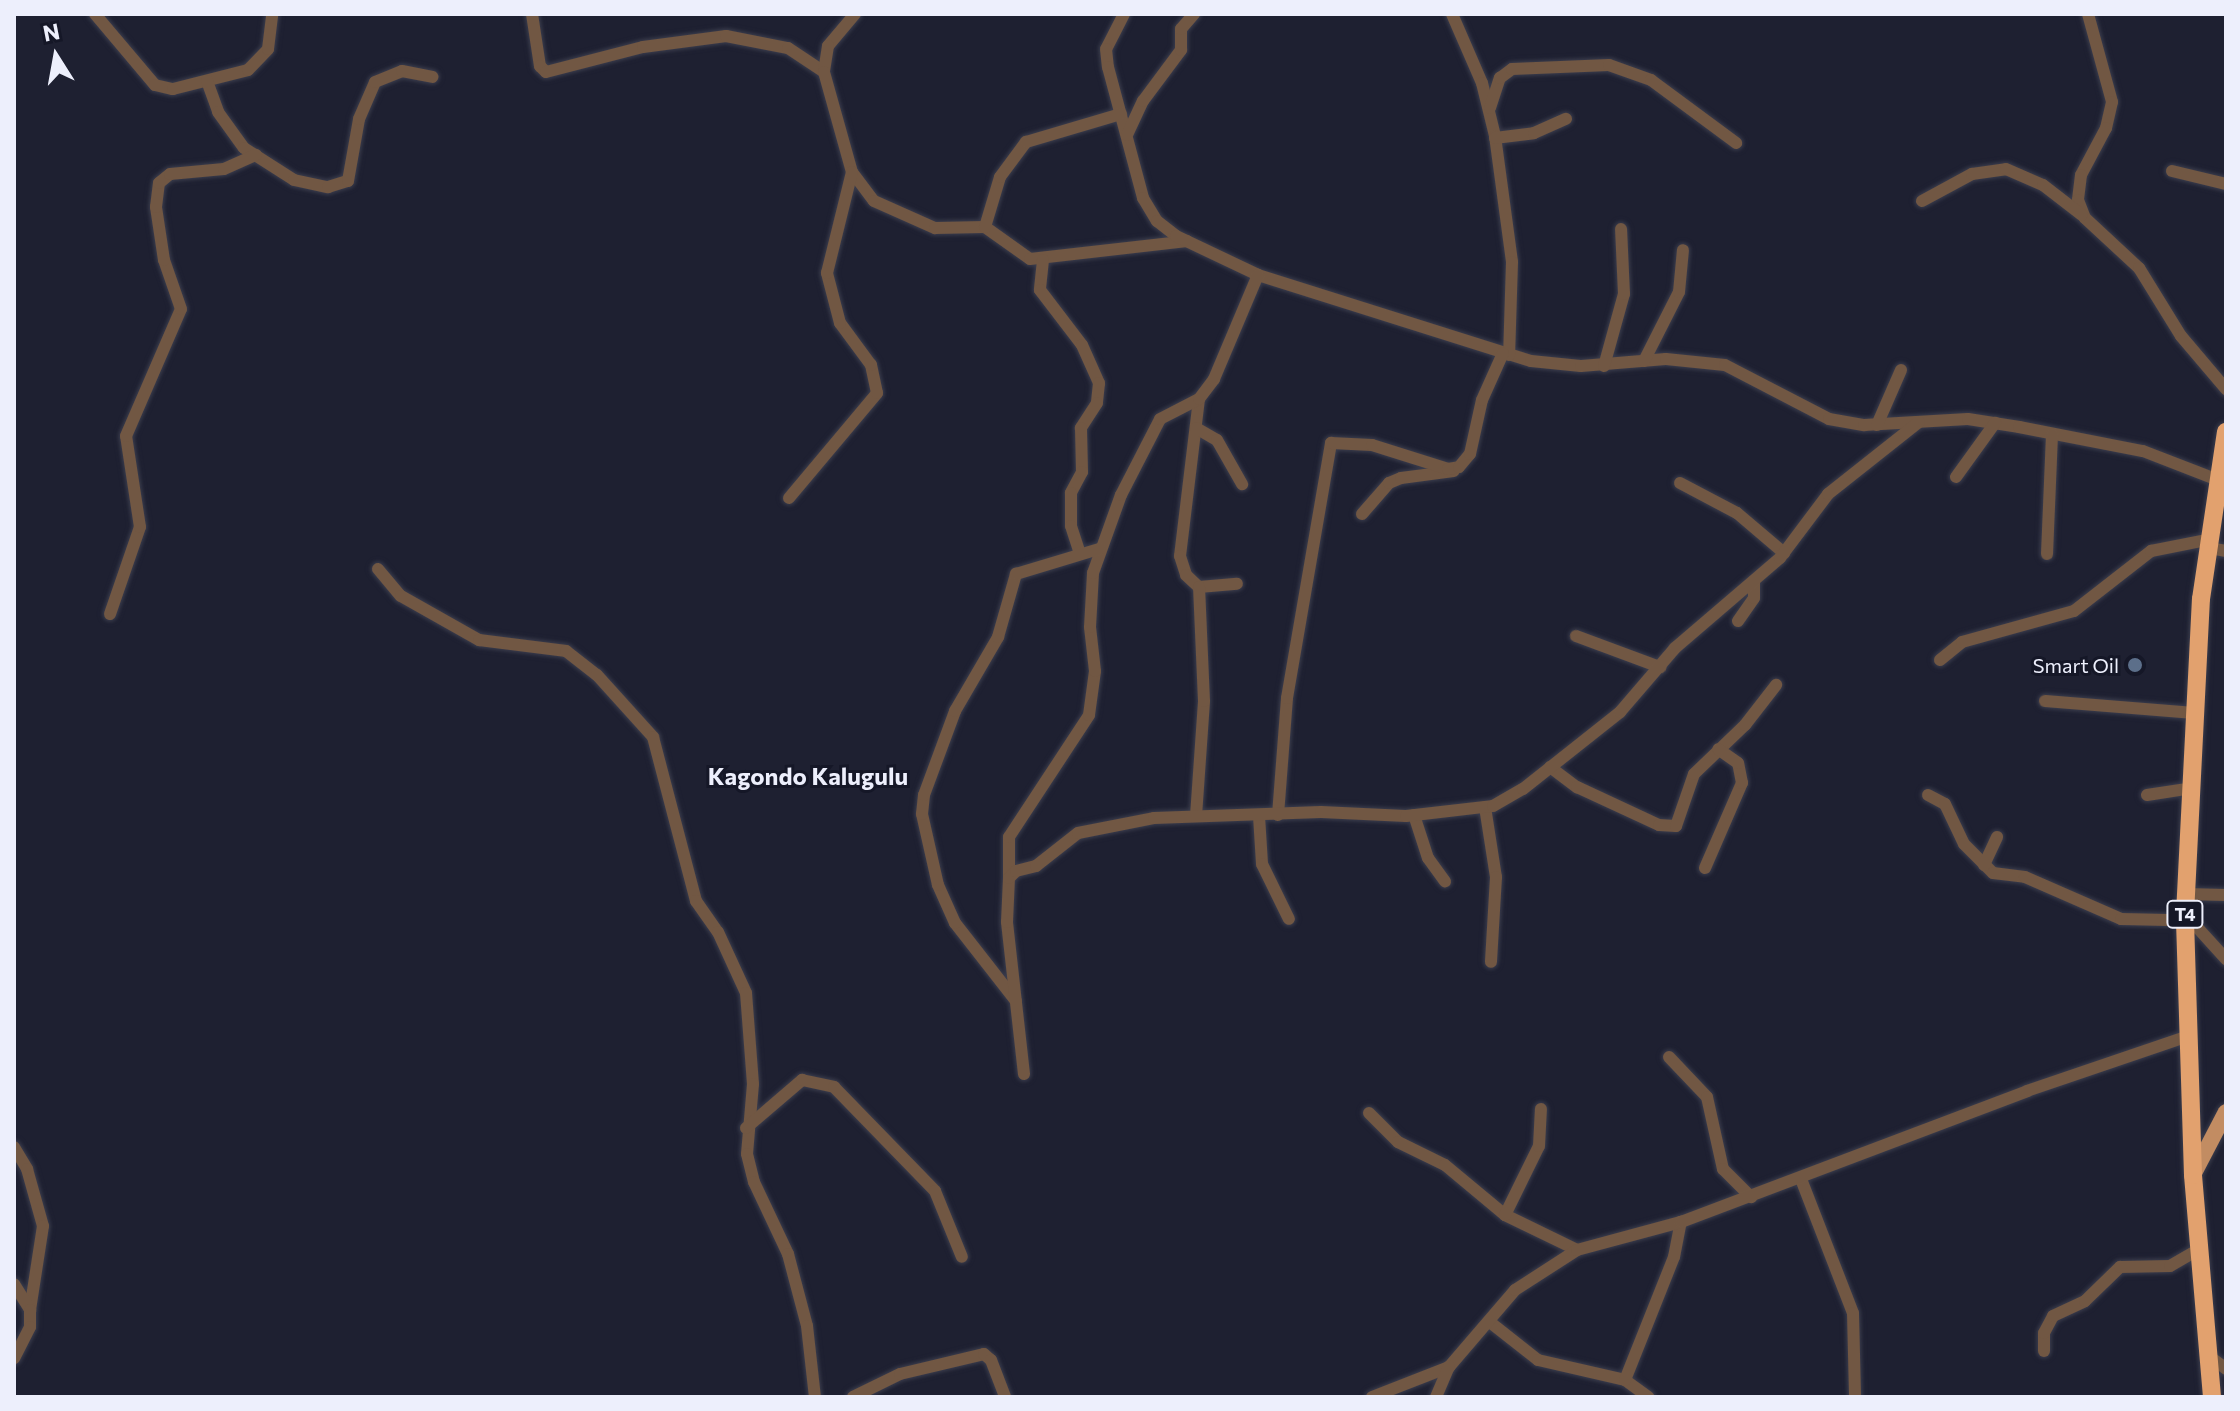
<!DOCTYPE html>
<style>
body{margin:0}
#map{position:relative;width:2240px;height:1411px;overflow:hidden;background:#1e2031;font-family:Commissioner,sans-serif}
div>[style]{position:absolute}
[style*='--x']{left:calc(var(--x)*1px);top:calc(var(--y)*1px);width:calc(var(--w)*1px);rotate:calc(var(--a)*1deg)}
.roads{filter:drop-shadow(0 0 2px #3b3d4d) drop-shadow(0 0 2px #3b3d4d)}
.minor>*{height:12px;margin:-6px;padding:0 6px;transform-origin:6px;border-radius:6px;background:#715743}
.major>*{height:16px;margin:-8px;padding:0 8px;transform-origin:8px;border-radius:8px;background:#c28c62}
.highway>*{height:18px;margin:-9px;padding:0 9px;transform-origin:9px;border-radius:9px;background:#e2a16e}
.dots>*{width:22px;height:22px;translate:-50% -50%;box-sizing:border-box;border:4px solid #151727;border-radius:50%}
span{translate:-50% -50%;white-space:nowrap;text-align:center;line-height:1.15;-webkit-text-stroke:6px #151727;paint-order:stroke}
.shield-label span{padding:2px 6px;background:#151727;border:2px solid;border-radius:6px;-webkit-text-stroke-width:0}
.shield-label{font-size:18px;color:#edeffc;font-weight:700}
.poi-label{font-size:20px;color:#edeffc}
.right{translate:-100% -50%;text-align:right}
.quarter-label{font-size:24px;color:#edeffc;font-weight:700}
.frame{position:absolute;inset:0;border:16px solid #edeffc;pointer-events:none}
.north{position:absolute;left:16px;top:16px;width:80px;height:80px;-webkit-text-stroke:6px #151727;paint-order:stroke;rotate:349deg;font-size:22px;font-weight:700;line-height:32px;text-align:center;color:#edeffc}
.north::after{content:'';display:block;margin:auto;width:28px;height:36px;background:#edeffc;clip-path:polygon(50% 0,100% 100%,50% 72%,0 100%)}
</style>
<div id="map">
<div class="roads">
<div class="minor">
<i style="--x:95;--y:14;--w:93;--a:49.8"></i>
<i style="--x:155;--y:85;--w:18;--a:13"></i>
<i style="--x:173;--y:89;--w:77;--a:-14.2"></i>
<i style="--x:248;--y:70;--w:29;--a:-46"></i>
<i style="--x:268;--y:49;--w:35;--a:-83"></i>
<i style="--x:532;--y:14;--w:53;--a:81.3"></i>
<i style="--x:540;--y:66;--w:8;--a:45"></i>
<i style="--x:546;--y:72;--w:100;--a:-14.5"></i>
<i style="--x:643;--y:47;--w:84;--a:-7.5"></i>
<i style="--x:726;--y:36;--w:63;--a:11"></i>
<i style="--x:788;--y:48;--w:43;--a:33.7"></i>
<i style="--x:855;--y:14;--w:42;--a:130.2"></i>
<i style="--x:828;--y:46;--w:26;--a:99"></i>
<i style="--x:824;--y:72;--w:104;--a:74.4"></i>
<i style="--x:852;--y:172;--w:36;--a:53"></i>
<i style="--x:874;--y:201;--w:67;--a:23.9"></i>
<i style="--x:935;--y:228;--w:50;--a:-1.1"></i>
<i style="--x:985;--y:227;--w:55;--a:35.4"></i>
<i style="--x:1030;--y:259;--w:158;--a:-6.5"></i>
<i style="--x:1124;--y:14;--w:39;--a:117"></i>
<i style="--x:1106;--y:49;--w:18;--a:84"></i>
<i style="--x:1108;--y:67;--w:136;--a:75"></i>
<i style="--x:1143;--y:198;--w:27;--a:59"></i>
<i style="--x:1157;--y:221;--w:24;--a:38"></i>
<i style="--x:1176;--y:236;--w:91;--a:25.4"></i>
<i style="--x:1258;--y:275;--w:286;--a:17.5"></i>
<i style="--x:1531;--y:361;--w:50;--a:5.7"></i>
<i style="--x:1581;--y:366;--w:85;--a:-4.7"></i>
<i style="--x:1666;--y:359;--w:59;--a:5.8"></i>
<i style="--x:1725;--y:365;--w:117;--a:27.4"></i>
<i style="--x:1829;--y:419;--w:36;--a:10"></i>
<i style="--x:1864;--y:425;--w:104;--a:-3.3"></i>
<i style="--x:1968;--y:419;--w:52;--a:8.9"></i>
<i style="--x:2019;--y:427;--w:126;--a:11"></i>
<i style="--x:2143;--y:451;--w:80;--a:21.1"></i>
<i style="--x:1452;--y:14;--w:75;--a:66.5"></i>
<i style="--x:1482;--y:83;--w:55;--a:76.2"></i>
<i style="--x:1495;--y:136;--w:127;--a:82.3"></i>
<i style="--x:1512;--y:262;--w:93;--a:91.8"></i>
<i style="--x:2088;--y:14;--w:91;--a:74.7"></i>
<i style="--x:2112;--y:102;--w:27;--a:103"></i>
<i style="--x:2106;--y:128;--w:53;--a:118"></i>
<i style="--x:2081;--y:175;--w:25;--a:97"></i>
<i style="--x:2078;--y:200;--w:19;--a:69"></i>
<i style="--x:2085;--y:218;--w:74;--a:42.8"></i>
<i style="--x:2139;--y:268;--w:80;--a:58.3"></i>
<i style="--x:2181;--y:336;--w:70;--a:49.7"></i>
<i style="--x:207;--y:81;--w:33;--a:70"></i>
<i style="--x:218;--y:112;--w:44;--a:54.2"></i>
<i style="--x:244;--y:148;--w:59;--a:32.6"></i>
<i style="--x:294;--y:180;--w:35;--a:12"></i>
<i style="--x:328;--y:187;--w:21;--a:-17"></i>
<i style="--x:348;--y:181;--w:63;--a:-79.9"></i>
<i style="--x:359;--y:119;--w:40;--a:-66.6"></i>
<i style="--x:375;--y:82;--w:29;--a:-22"></i>
<i style="--x:402;--y:71;--w:31;--a:11"></i>
<i style="--x:1490;--y:108;--w:32;--a:-72"></i>
<i style="--x:1500;--y:78;--w:15;--a:-37"></i>
<i style="--x:1512;--y:69;--w:97;--a:-2.4"></i>
<i style="--x:1609;--y:65;--w:45;--a:19.7"></i>
<i style="--x:1651;--y:80;--w:106;--a:36.5"></i>
<i style="--x:1127;--y:135;--w:38;--a:-65"></i>
<i style="--x:1143;--y:101;--w:64;--a:-53.3"></i>
<i style="--x:1181;--y:50;--w:21;--a:-90"></i>
<i style="--x:1181;--y:29;--w:20;--a:-49"></i>
<i style="--x:1495;--y:138;--w:39;--a:-7"></i>
<i style="--x:1534;--y:133;--w:35;--a:-24"></i>
<i style="--x:2172;--y:171;--w:56;--a:13.5"></i>
<i style="--x:1922;--y:201;--w:57;--a:-28.4"></i>
<i style="--x:1972;--y:174;--w:34;--a:-8"></i>
<i style="--x:2006;--y:169;--w:40;--a:23.4"></i>
<i style="--x:2043;--y:185;--w:49;--a:37.6"></i>
<i style="--x:985;--y:227;--w:52;--a:-73.3"></i>
<i style="--x:1000;--y:177;--w:44;--a:-53.4"></i>
<i style="--x:1026;--y:142;--w:99;--a:-16.4"></i>
<i style="--x:1043;--y:260;--w:30;--a:96"></i>
<i style="--x:1040;--y:290;--w:69;--a:52.6"></i>
<i style="--x:1082;--y:345;--w:42;--a:65.9"></i>
<i style="--x:1099;--y:383;--w:20;--a:96"></i>
<i style="--x:1097;--y:403;--w:30;--a:123"></i>
<i style="--x:1081;--y:428;--w:44;--a:88.7"></i>
<i style="--x:1082;--y:472;--w:24;--a:118"></i>
<i style="--x:1071;--y:493;--w:33;--a:90"></i>
<i style="--x:1071;--y:526;--w:29;--a:72"></i>
<i style="--x:1644;--y:361;--w:77;--a:-63.1"></i>
<i style="--x:1679;--y:292;--w:42;--a:-84.6"></i>
<i style="--x:1604;--y:366;--w:75;--a:-74.5"></i>
<i style="--x:1624;--y:294;--w:65;--a:-92.6"></i>
<i style="--x:1199;--y:399;--w:158;--a:96.9"></i>
<i style="--x:1180;--y:556;--w:20;--a:72"></i>
<i style="--x:1186;--y:575;--w:18;--a:43"></i>
<i style="--x:1199;--y:587;--w:38;--a:-5"></i>
<i style="--x:1877;--y:425;--w:60;--a:-66.4"></i>
<i style="--x:1196;--y:428;--w:24;--a:30"></i>
<i style="--x:1217;--y:440;--w:51;--a:60.4"></i>
<i style="--x:1956;--y:477;--w:67;--a:-54.2"></i>
<i style="--x:1680;--y:483;--w:64;--a:27.8"></i>
<i style="--x:1737;--y:513;--w:62;--a:40.4"></i>
<i style="--x:789;--y:498;--w:137;--a:-50"></i>
<i style="--x:877;--y:393;--w:29;--a:-102"></i>
<i style="--x:871;--y:365;--w:52;--a:-126.4"></i>
<i style="--x:840;--y:323;--w:52;--a:-104.6"></i>
<i style="--x:827;--y:273;--w:104;--a:-76.1"></i>
<i style="--x:1362;--y:514;--w:41;--a:-48.9"></i>
<i style="--x:1389;--y:483;--w:13;--a:-23"></i>
<i style="--x:1401;--y:478;--w:53;--a:-7.5"></i>
<i style="--x:2209;--y:548;--w:17;--a:10"></i>
<i style="--x:2047;--y:554;--w:120;--a:-87.6"></i>
<i style="--x:378;--y:569;--w:35;--a:50"></i>
<i style="--x:401;--y:596;--w:90;--a:29.4"></i>
<i style="--x:479;--y:640;--w:88;--a:7.2"></i>
<i style="--x:566;--y:651;--w:39;--a:38"></i>
<i style="--x:597;--y:675;--w:84;--a:47.9"></i>
<i style="--x:653;--y:737;--w:170;--a:75.3"></i>
<i style="--x:696;--y:901;--w:38;--a:55"></i>
<i style="--x:718;--y:932;--w:67;--a:65.3"></i>
<i style="--x:746;--y:993;--w:91;--a:85.6"></i>
<i style="--x:753;--y:1084;--w:70;--a:94.9"></i>
<i style="--x:747;--y:1154;--w:29;--a:76"></i>
<i style="--x:754;--y:1182;--w:80;--a:64.7"></i>
<i style="--x:788;--y:1254;--w:74;--a:75.2"></i>
<i style="--x:807;--y:1326;--w:71;--a:83.6"></i>
<i style="--x:110;--y:614;--w:92;--a:-71"></i>
<i style="--x:140;--y:527;--w:92;--a:-98.7"></i>
<i style="--x:126;--y:436;--w:138;--a:-66.6"></i>
<i style="--x:181;--y:309;--w:52;--a:-109.1"></i>
<i style="--x:164;--y:260;--w:54;--a:-98.6"></i>
<i style="--x:156;--y:207;--w:24;--a:-83"></i>
<i style="--x:159;--y:183;--w:14;--a:-39"></i>
<i style="--x:170;--y:174;--w:54;--a:-5.3"></i>
<i style="--x:224;--y:169;--w:35;--a:-24"></i>
<i style="--x:1738;--y:621;--w:28;--a:-55"></i>
<i style="--x:1754;--y:598;--w:17;--a:-90"></i>
<i style="--x:1576;--y:636;--w:90;--a:20.3"></i>
<i style="--x:1940;--y:660;--w:28;--a:-39"></i>
<i style="--x:1962;--y:642;--w:116;--a:-15.5"></i>
<i style="--x:2074;--y:611;--w:98;--a:-37.9"></i>
<i style="--x:2151;--y:551;--w:61;--a:-11.3"></i>
<i style="--x:2045;--y:701;--w:150;--a:4.6"></i>
<i style="--x:1550;--y:767;--w:34;--a:37"></i>
<i style="--x:1577;--y:787;--w:90;--a:24.9"></i>
<i style="--x:1659;--y:825;--w:17;--a:3"></i>
<i style="--x:1676;--y:826;--w:55;--a:-70.9"></i>
<i style="--x:1694;--y:774;--w:71;--a:-43.9"></i>
<i style="--x:1745;--y:725;--w:51;--a:-52.2"></i>
<i style="--x:1928;--y:795;--w:19;--a:28"></i>
<i style="--x:1945;--y:804;--w:44;--a:64.6"></i>
<i style="--x:1964;--y:844;--w:41;--a:45"></i>
<i style="--x:1993;--y:873;--w:32;--a:7"></i>
<i style="--x:2025;--y:877;--w:105;--a:23.6"></i>
<i style="--x:2121;--y:919;--w:47;--a:1.2"></i>
<i style="--x:2168;--y:920;--w:18;--a:-19"></i>
<i style="--x:2185;--y:914;--w:61;--a:47.7"></i>
<i style="--x:2147;--y:795;--w:47;--a:-8.7"></i>
<i style="--x:1485;--y:807;--w:71;--a:81.1"></i>
<i style="--x:1496;--y:877;--w:85;--a:93.4"></i>
<i style="--x:1278;--y:815;--w:117;--a:-85.6"></i>
<i style="--x:1287;--y:698;--w:259;--a:-80.2"></i>
<i style="--x:1331;--y:443;--w:41;--a:2.8"></i>
<i style="--x:1372;--y:445;--w:80;--a:17.5"></i>
<i style="--x:1448;--y:469;--w:11;--a:-10"></i>
<i style="--x:1459;--y:467;--w:17;--a:-50"></i>
<i style="--x:1470;--y:454;--w:55;--a:-77.5"></i>
<i style="--x:1482;--y:400;--w:51;--a:-65.9"></i>
<i style="--x:1414;--y:815;--w:45;--a:72"></i>
<i style="--x:1428;--y:858;--w:29;--a:54"></i>
<i style="--x:1196;--y:816;--w:115;--a:-86"></i>
<i style="--x:1204;--y:701;--w:114;--a:-92.5"></i>
<i style="--x:1259;--y:816;--w:48;--a:86.4"></i>
<i style="--x:1262;--y:864;--w:61;--a:63.9"></i>
<i style="--x:1984;--y:865;--w:31;--a:-65"></i>
<i style="--x:1705;--y:868;--w:93;--a:-66.5"></i>
<i style="--x:1742;--y:783;--w:20;--a:-101"></i>
<i style="--x:1738;--y:763;--w:24;--a:-145"></i>
<i style="--x:1009;--y:878;--w:41;--a:-90"></i>
<i style="--x:1009;--y:837;--w:146;--a:-56.7"></i>
<i style="--x:1089;--y:715;--w:44;--a:-82.2"></i>
<i style="--x:1095;--y:671;--w:44;--a:-96.5"></i>
<i style="--x:1090;--y:627;--w:54;--a:-86.8"></i>
<i style="--x:1093;--y:573;--w:83;--a:-70.3"></i>
<i style="--x:1121;--y:495;--w:85;--a:-62.8"></i>
<i style="--x:1160;--y:419;--w:44;--a:-27.1"></i>
<i style="--x:1199;--y:399;--w:25;--a:-53"></i>
<i style="--x:1214;--y:379;--w:113;--a:-67.1"></i>
<i style="--x:2185;--y:894;--w:41;--a:1.4"></i>
<i style="--x:1016;--y:1001;--w:99;--a:-128"></i>
<i style="--x:955;--y:923;--w:42;--a:-114.1"></i>
<i style="--x:938;--y:885;--w:73;--a:-102.7"></i>
<i style="--x:922;--y:814;--w:19;--a:-84"></i>
<i style="--x:924;--y:795;--w:90;--a:-69.7"></i>
<i style="--x:955;--y:711;--w:86;--a:-59.8"></i>
<i style="--x:998;--y:637;--w:66;--a:-74.1"></i>
<i style="--x:1016;--y:574;--w:87;--a:-16.8"></i>
<i style="--x:1669;--y:1057;--w:55;--a:46.5"></i>
<i style="--x:1707;--y:1097;--w:74;--a:77.5"></i>
<i style="--x:1723;--y:1169;--w:40;--a:45"></i>
<i style="--x:1024;--y:1074;--w:153;--a:-96.4"></i>
<i style="--x:1007;--y:922;--w:44;--a:-87.4"></i>
<i style="--x:1009;--y:878;--w:10;--a:-45"></i>
<i style="--x:1016;--y:871;--w:21;--a:-14"></i>
<i style="--x:1036;--y:866;--w:53;--a:-38.2"></i>
<i style="--x:1078;--y:833;--w:77;--a:-11.2"></i>
<i style="--x:1154;--y:818;--w:167;--a:-2.1"></i>
<i style="--x:1321;--y:812;--w:85;--a:2.7"></i>
<i style="--x:1406;--y:816;--w:88;--a:-6.6"></i>
<i style="--x:1493;--y:806;--w:34;--a:-30"></i>
<i style="--x:1523;--y:789;--w:124;--a:-38.4"></i>
<i style="--x:1620;--y:712;--w:84;--a:-49.3"></i>
<i style="--x:1675;--y:648;--w:138;--a:-40.6"></i>
<i style="--x:1780;--y:558;--w:80;--a:-53.1"></i>
<i style="--x:1828;--y:494;--w:116;--a:-38.4"></i>
<i style="--x:1369;--y:1113;--w:41;--a:45"></i>
<i style="--x:1398;--y:1142;--w:52;--a:26.1"></i>
<i style="--x:1445;--y:1165;--w:78;--a:39.8"></i>
<i style="--x:1505;--y:1215;--w:80;--a:25.9"></i>
<i style="--x:746;--y:1128;--w:74;--a:-40.6"></i>
<i style="--x:802;--y:1080;--w:33;--a:12"></i>
<i style="--x:834;--y:1087;--w:145;--a:45.8"></i>
<i style="--x:935;--y:1191;--w:71;--a:67.8"></i>
<i style="--x:14;--y:1147;--w:26;--a:59"></i>
<i style="--x:27;--y:1169;--w:59;--a:74.3"></i>
<i style="--x:43;--y:1226;--w:85;--a:98.8"></i>
<i style="--x:1801;--y:1179;--w:144;--a:68.8"></i>
<i style="--x:1853;--y:1313;--w:84;--a:88.6"></i>
<i style="--x:1505;--y:1215;--w:77;--a:-63.8"></i>
<i style="--x:1539;--y:1146;--w:37;--a:-87"></i>
<i style="--x:14;--y:1284;--w:31;--a:58"></i>
<i style="--x:30;--y:1310;--w:17;--a:90"></i>
<i style="--x:30;--y:1327;--w:35;--a:117"></i>
<i style="--x:1491;--y:1323;--w:60;--a:38.2"></i>
<i style="--x:1538;--y:1360;--w:89;--a:12.9"></i>
<i style="--x:1625;--y:1380;--w:29;--a:36"></i>
<i style="--x:2044;--y:1351;--w:18;--a:-90"></i>
<i style="--x:2044;--y:1333;--w:19;--a:-62"></i>
<i style="--x:2053;--y:1316;--w:35;--a:-25"></i>
<i style="--x:2085;--y:1301;--w:49;--a:-44.2"></i>
<i style="--x:2120;--y:1267;--w:50;--a:-1.1"></i>
<i style="--x:2170;--y:1266;--w:34;--a:-30"></i>
<i style="--x:2209;--y:1356;--w:21;--a:37"></i>
<i style="--x:1625;--y:1380;--w:132;--a:-68.3"></i>
<i style="--x:1674;--y:1257;--w:36;--a:-79"></i>
<i style="--x:853;--y:1397;--w:52;--a:-26.1"></i>
<i style="--x:900;--y:1374;--w:86;--a:-13.4"></i>
<i style="--x:984;--y:1354;--w:9;--a:41"></i>
<i style="--x:991;--y:1360;--w:40;--a:69"></i>
<i style="--x:1372;--y:1397;--w:83;--a:-21.3"></i>
<i style="--x:1449;--y:1367;--w:101;--a:-49.4"></i>
<i style="--x:1515;--y:1290;--w:74;--a:-32.8"></i>
<i style="--x:1577;--y:1250;--w:108;--a:-15.1"></i>
<i style="--x:1681;--y:1222;--w:370;--a:-20.7"></i>
<i style="--x:2027;--y:1091;--w:168;--a:-18.8"></i>
<i style="--x:1436;--y:1397;--w:33;--a:-67"></i>
</div>
<div class="major">
<i style="--x:2193;--y:1175;--w:71;--a:-62.4"></i>
</div>
<div class="highway">
<i style="--x:2212;--y:1397;--w:223;--a:-94.9"></i>
<i style="--x:2193;--y:1175;--w:261;--a:-91.8"></i>
<i style="--x:2185;--y:914;--w:315;--a:-87.1"></i>
<i style="--x:2201;--y:599;--w:169;--a:-81.5"></i>
</div>
</div>
<div class="dots">
<i style="left:2135px;top:665px;background:#5c6f8a"></i>
</div>
<div class="shield-label">
<span style="left:2185px;top:914px">T4</span>
</div>
<div class="poi-label">
<span class="right" style="left:2119px;top:665px">Smart Oil</span>
</div>
<div class="quarter-label">
<span style="left:808px;top:776px">Kagondo Kalugulu</span>
</div>
<div class="frame"></div>
<div class="north">N</div>
</div>
